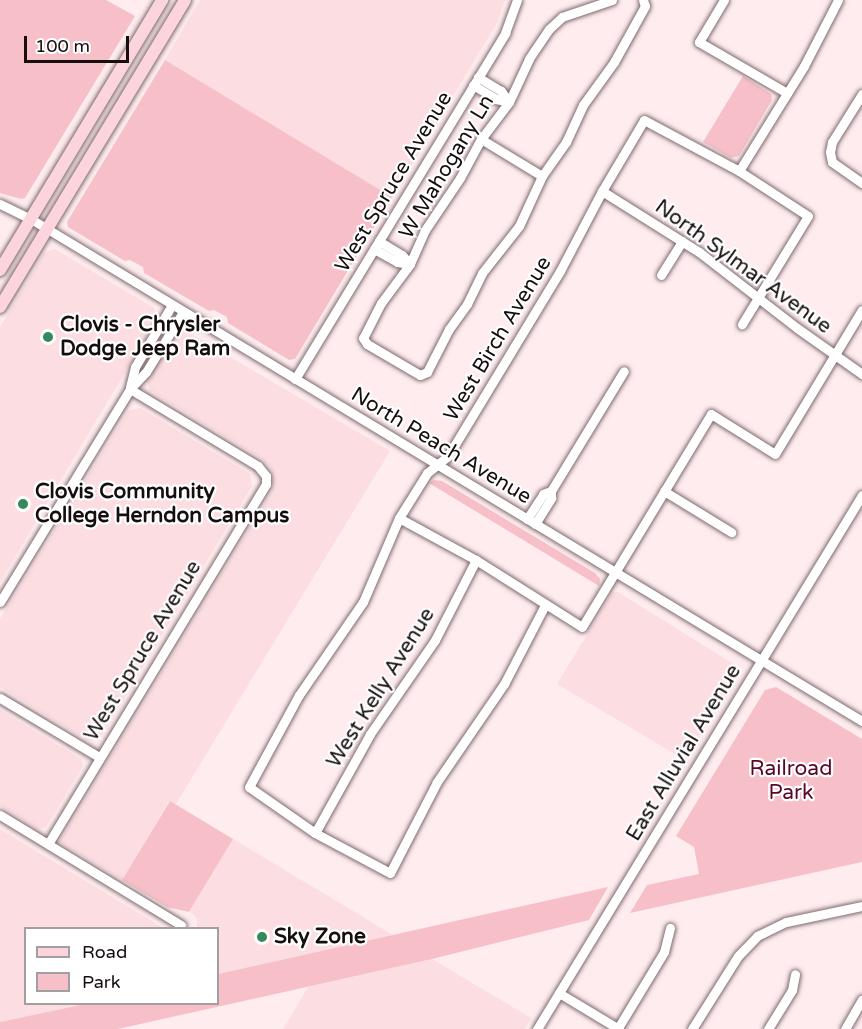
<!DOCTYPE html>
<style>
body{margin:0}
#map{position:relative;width:862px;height:1029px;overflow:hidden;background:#feecef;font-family:"Varela Round",sans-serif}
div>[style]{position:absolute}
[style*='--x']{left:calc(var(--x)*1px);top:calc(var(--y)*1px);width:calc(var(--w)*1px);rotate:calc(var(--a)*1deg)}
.built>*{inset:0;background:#fcdee2}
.green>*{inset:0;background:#f7c0c9}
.roads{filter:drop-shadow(0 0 2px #7e6b6e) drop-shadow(0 0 2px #7e6b6e)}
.minor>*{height:9px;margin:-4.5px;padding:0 4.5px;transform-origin:4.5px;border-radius:4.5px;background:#fff}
.major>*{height:12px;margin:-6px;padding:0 6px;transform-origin:6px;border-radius:6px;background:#fcd5dc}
.dots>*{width:16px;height:16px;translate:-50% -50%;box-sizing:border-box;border:3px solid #fff;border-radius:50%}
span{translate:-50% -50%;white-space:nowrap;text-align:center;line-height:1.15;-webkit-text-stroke:4.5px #fff;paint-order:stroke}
.street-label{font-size:21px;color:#150e0f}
.poi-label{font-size:21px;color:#150e0f;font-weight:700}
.left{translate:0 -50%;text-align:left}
.park-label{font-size:21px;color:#5a0725}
.legend{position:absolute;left:24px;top:927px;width:195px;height:78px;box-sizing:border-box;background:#fff;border:2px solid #a19f9f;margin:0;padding:8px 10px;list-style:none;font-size:18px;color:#150e0f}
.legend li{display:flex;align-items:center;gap:12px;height:30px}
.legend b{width:30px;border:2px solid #a19f9f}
.scale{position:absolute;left:24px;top:36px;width:105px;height:27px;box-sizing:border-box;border:3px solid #150e0f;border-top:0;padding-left:8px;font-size:18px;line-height:21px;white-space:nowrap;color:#150e0f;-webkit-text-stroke:4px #fff;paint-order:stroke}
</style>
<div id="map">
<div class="built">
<i style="clip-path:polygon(200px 0,505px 0,497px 23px,392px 197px,165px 60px)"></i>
<i style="clip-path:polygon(55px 249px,154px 308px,157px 319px,0 582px,0 327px,44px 253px)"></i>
<i style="clip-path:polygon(186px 331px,390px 451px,176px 804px,169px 801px,122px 880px,59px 842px,272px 491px,274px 482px,270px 467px,262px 459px,150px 391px,147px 380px,175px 333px)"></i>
<i style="clip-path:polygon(140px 408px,250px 474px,252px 486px,100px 738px,88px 741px,0 687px,0 619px,128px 411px)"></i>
<i style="clip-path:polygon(618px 592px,735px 665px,738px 674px,685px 760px,557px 684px,612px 593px)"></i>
<i style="clip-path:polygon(0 710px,81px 759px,83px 766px,46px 827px,38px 829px,0 806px)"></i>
<i style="clip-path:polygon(0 829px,163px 928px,26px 928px,26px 1004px,85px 1004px,0 1022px)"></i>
<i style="clip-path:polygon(233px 839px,393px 935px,218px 974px,218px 928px,197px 928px,197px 919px,190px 911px)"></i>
<i style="clip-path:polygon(432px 959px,531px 1018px,525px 1029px,283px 1029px,308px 987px)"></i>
</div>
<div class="green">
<i style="clip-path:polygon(0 0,106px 0,135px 16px,25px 198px,21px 199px,0 193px)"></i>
<i style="clip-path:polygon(165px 60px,392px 197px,295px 359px,289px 360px,228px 323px,227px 317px,214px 310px,209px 311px,144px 273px,143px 267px,130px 260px,125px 261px,68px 227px,67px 222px)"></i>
<i style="clip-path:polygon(743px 76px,771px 94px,772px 100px,739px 156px,731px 158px,703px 142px)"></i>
<i style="clip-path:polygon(434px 480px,442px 481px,595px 573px,600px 579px,599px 586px,429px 483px)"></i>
<i style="clip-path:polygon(776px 687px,862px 739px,862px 862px,630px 913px,647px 885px,699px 874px,694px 847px,676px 836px,765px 690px)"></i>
<i style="clip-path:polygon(170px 801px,233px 839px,189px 912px,167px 907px,122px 880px)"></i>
<i style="clip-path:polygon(608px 887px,589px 920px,432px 959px,118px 1029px,0 1029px,0 1022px,85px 1004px,218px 1004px,218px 974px)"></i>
</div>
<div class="roads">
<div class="minor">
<i style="--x:612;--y:0;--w:53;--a:161.2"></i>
<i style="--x:562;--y:17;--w:18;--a:137"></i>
<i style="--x:549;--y:29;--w:36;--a:124"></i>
<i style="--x:529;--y:59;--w:47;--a:114.9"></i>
<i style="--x:509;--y:102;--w:46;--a:127.1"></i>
<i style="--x:481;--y:139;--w:44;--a:118.3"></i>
<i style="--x:460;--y:178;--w:63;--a:123.9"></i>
<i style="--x:425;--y:230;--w:37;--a:114"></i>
<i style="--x:410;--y:264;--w:49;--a:126.6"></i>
<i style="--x:381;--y:303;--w:39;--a:117"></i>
<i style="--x:363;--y:338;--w:7;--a:56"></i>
<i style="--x:367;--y:344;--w:61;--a:30.3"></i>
<i style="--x:420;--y:375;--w:8;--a:-23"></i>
<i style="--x:427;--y:372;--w:48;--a:-62.9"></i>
<i style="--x:449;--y:329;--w:31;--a:-54"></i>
<i style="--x:467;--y:304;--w:34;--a:-64"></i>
<i style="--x:482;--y:273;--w:60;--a:-51.8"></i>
<i style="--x:519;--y:226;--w:55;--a:-65.3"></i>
<i style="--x:542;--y:176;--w:42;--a:-54.8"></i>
<i style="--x:566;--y:142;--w:41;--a:-65.3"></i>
<i style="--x:583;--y:105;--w:53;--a:-54.2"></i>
<i style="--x:614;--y:62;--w:64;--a:-61"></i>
<i style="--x:645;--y:6;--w:6;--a:-108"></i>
<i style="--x:724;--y:0;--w:49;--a:120.8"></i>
<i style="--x:699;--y:42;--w:102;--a:30.1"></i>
<i style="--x:473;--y:85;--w:27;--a:31"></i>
<i style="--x:496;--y:99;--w:13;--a:13"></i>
<i style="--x:509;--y:102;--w:14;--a:-126"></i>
<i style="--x:501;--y:91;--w:27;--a:-149"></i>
<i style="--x:862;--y:94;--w:57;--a:122"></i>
<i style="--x:832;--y:142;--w:10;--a:101"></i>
<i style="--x:830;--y:152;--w:10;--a:79"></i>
<i style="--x:832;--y:162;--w:37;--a:35"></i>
<i style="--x:481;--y:139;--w:71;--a:31.2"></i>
<i style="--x:739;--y:171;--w:123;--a:-58.2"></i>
<i style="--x:804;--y:66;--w:74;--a:-62.7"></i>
<i style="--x:602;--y:191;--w:115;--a:32.2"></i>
<i style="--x:699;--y:252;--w:124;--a:37.8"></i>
<i style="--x:797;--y:328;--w:80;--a:35.3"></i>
<i style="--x:0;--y:204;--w:34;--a:26"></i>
<i style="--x:31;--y:219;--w:971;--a:31.14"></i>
<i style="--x:374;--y:249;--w:26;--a:29"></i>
<i style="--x:397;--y:262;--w:13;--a:9"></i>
<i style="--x:410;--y:264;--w:12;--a:-132"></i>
<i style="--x:402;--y:255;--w:27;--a:-149"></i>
<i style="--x:661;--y:275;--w:40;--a:-58"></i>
<i style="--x:295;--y:379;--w:405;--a:-58.7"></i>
<i style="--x:505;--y:33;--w:35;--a:-70"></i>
<i style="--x:130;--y:387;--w:21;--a:-76"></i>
<i style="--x:135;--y:367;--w:72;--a:-59.2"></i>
<i style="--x:664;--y:491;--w:79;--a:31.5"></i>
<i style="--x:399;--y:518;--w:88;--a:28.6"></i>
<i style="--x:476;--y:560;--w:125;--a:32.3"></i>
<i style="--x:582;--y:627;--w:249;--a:-58.8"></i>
<i style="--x:711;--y:414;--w:75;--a:32"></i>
<i style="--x:775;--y:454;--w:168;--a:-58.9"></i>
<i style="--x:527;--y:519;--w:30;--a:-57"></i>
<i style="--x:543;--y:494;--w:9;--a:-21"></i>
<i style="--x:535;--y:524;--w:31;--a:-58"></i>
<i style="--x:551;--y:498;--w:7;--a:-90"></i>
<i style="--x:551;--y:491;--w:140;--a:-58.7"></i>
<i style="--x:0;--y:602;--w:250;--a:-58.6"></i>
<i style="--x:130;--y:389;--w:23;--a:-47"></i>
<i style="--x:146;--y:372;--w:70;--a:-58.3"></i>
<i style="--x:545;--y:605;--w:89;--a:117.4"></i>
<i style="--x:504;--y:684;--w:119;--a:124.4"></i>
<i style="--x:437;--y:782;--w:102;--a:117.3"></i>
<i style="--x:390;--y:873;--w:85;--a:-151.9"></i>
<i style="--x:315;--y:833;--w:80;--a:-145.1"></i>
<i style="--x:249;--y:787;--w:105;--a:-61.5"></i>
<i style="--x:299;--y:695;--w:113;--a:-55.5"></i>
<i style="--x:363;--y:602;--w:91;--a:-66.8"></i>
<i style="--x:399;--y:518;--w:53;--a:-58.1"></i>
<i style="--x:427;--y:473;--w:27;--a:-39"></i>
<i style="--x:448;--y:456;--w:216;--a:-58.8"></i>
<i style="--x:560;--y:271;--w:90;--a:-62.3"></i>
<i style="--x:602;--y:191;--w:82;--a:-59.4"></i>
<i style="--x:644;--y:120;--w:108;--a:28.2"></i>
<i style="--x:739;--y:171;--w:82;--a:33.1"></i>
<i style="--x:808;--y:216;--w:127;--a:121.4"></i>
<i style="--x:0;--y:698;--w:115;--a:30.8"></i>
<i style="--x:0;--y:815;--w:212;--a:31.3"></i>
<i style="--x:315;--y:833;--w:113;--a:-60.9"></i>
<i style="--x:370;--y:734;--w:114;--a:-55.3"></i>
<i style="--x:435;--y:640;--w:90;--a:-62.9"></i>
<i style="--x:48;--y:844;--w:421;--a:-58.8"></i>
<i style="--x:266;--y:484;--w:8;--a:-90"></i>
<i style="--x:266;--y:476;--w:13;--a:-129"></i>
<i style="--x:258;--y:466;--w:149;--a:-149"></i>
<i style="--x:559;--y:993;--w:70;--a:31"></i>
<i style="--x:618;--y:1028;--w:89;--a:-58.8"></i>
<i style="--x:664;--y:952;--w:25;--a:-76"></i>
<i style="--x:537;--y:1029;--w:625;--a:-58.67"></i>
<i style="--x:692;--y:1029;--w:86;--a:-57.8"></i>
<i style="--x:738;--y:956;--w:28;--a:-46"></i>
<i style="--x:757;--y:936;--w:32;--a:-26"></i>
<i style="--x:786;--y:922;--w:78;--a:-11.9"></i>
<i style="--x:768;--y:1029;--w:46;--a:-58.4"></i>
<i style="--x:792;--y:990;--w:16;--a:-79"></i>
<i style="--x:845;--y:1029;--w:34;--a:-60"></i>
</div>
<div class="major">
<i style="--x:0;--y:270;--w:315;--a:-59"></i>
<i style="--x:0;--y:307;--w:358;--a:-58.9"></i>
</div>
</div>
<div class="dots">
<i style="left:48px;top:337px;background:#348a5d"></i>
<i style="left:23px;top:504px;background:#348a5d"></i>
<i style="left:262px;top:937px;background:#348a5d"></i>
</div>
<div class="street-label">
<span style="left:447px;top:167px;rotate:-59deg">W Mahogany Ln</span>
<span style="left:394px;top:182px;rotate:-59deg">West Spruce Avenue</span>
<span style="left:743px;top:267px;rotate:36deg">North Sylmar Avenue</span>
<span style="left:498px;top:339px;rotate:-59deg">West Birch Avenue</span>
<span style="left:441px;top:446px;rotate:31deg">North Peach Avenue</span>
<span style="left:143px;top:651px;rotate:-59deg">West Spruce Avenue</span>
<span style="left:381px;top:688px;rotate:-58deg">West Kelly Avenue</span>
<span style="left:684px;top:753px;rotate:-59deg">East Alluvial Avenue</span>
</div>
<div class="poi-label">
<span class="left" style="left:60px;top:337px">Clovis - Chrysler<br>Dodge Jeep Ram</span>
<span class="left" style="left:35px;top:504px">Clovis Community<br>College Herndon Campus</span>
<span class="left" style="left:274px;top:937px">Sky Zone</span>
</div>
<div class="park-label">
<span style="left:791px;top:781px">Railroad<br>Park</span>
</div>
<ul class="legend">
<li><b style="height:8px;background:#fcd5dc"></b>Road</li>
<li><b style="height:16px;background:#f7c0c9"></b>Park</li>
</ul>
<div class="scale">100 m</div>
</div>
